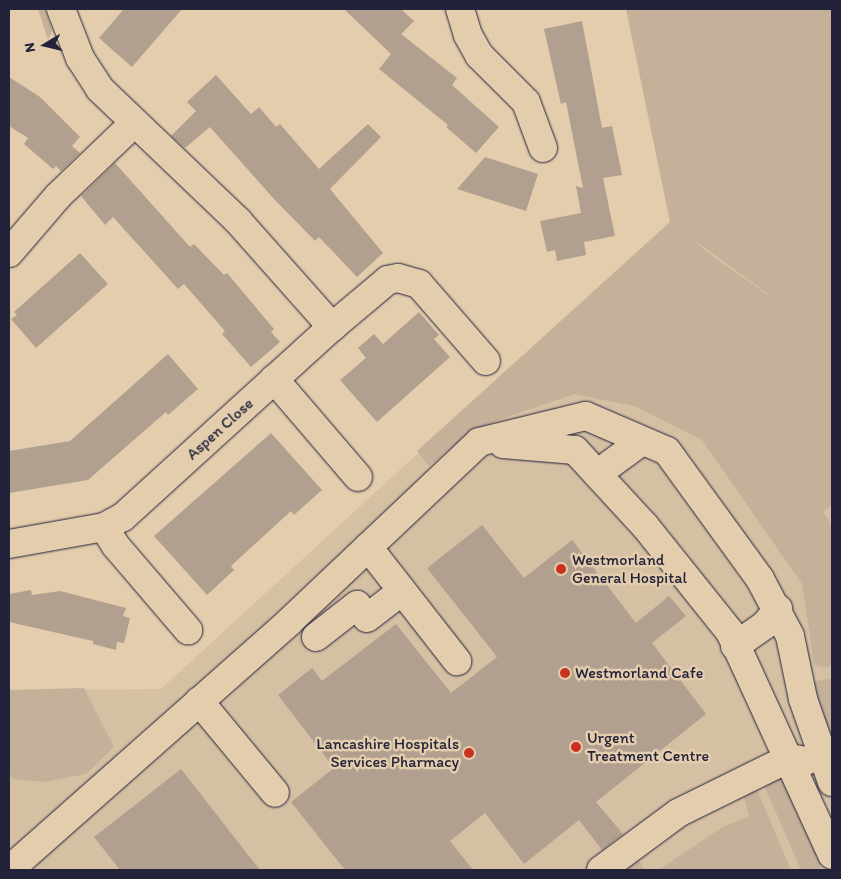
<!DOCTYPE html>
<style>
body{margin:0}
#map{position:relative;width:841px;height:879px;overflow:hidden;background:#e4cdad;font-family:Itim,sans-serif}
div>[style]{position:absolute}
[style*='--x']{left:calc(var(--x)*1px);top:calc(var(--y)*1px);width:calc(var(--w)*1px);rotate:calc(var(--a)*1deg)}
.built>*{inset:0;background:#d5c0a4}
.green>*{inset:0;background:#c5b19a}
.building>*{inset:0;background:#b1a08f}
.roads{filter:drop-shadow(0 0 1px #22223b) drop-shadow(0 0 1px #22223b)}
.minor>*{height:28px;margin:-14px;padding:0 14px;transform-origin:14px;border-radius:14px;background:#e4cdad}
.dots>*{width:14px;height:14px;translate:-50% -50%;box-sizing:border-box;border:2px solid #e4cdad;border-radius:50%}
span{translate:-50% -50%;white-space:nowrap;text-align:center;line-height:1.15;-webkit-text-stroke:5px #e4cdad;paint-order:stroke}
.street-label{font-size:16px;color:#22223b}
.poi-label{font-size:16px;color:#22223b}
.left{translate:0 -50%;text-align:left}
.right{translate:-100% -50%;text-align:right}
.frame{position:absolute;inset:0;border:10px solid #22223b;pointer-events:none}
.north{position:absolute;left:20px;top:20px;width:50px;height:50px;-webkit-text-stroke:4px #e4cdad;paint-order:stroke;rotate:261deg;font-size:14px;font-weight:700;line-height:20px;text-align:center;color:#22223b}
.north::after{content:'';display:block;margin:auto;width:18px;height:22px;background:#22223b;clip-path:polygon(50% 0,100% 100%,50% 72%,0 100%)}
</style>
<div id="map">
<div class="built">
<i style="clip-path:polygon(670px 222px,789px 309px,832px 326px,832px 870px,9px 870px,9px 690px,161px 689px)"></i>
</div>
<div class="green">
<i style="clip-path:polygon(38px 9px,45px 9px,52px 31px,48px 40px)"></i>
<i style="clip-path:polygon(evenodd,626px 9px,832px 9px,832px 505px,823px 512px,832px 525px,832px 665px,827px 668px,814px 665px,802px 584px,702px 440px,634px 406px,574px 394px,496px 421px,456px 444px,429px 466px,417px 451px,670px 222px,626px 9px,686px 234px,768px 294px,768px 295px,720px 262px,686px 234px)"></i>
<i style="clip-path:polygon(832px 678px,832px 738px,828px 735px,809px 683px)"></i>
<i style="clip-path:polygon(84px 688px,114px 747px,86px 774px,44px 782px,13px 779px,9px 774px,9px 690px)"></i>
<i style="clip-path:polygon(780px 778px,785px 780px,822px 860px,819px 870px,801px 870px,763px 783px)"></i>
<i style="clip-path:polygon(755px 785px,791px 870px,658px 870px,721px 828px,749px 816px,742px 791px)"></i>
<i style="clip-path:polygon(637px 859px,646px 870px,622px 870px)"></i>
</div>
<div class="building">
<i style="clip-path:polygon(124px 9px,182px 9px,132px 67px,99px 38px)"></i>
<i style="clip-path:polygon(344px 9px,401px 9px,414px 21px,401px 34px,457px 78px,452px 85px,499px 127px,476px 153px,446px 127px,448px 125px,379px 69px,391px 54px)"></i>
<i style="clip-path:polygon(582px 21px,602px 128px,612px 126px,622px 175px,603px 178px,615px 236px,584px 242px,586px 255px,557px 261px,555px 250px,547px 252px,540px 221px,581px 213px,576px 186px,583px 188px,566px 102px,561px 104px,544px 29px)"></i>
<i style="clip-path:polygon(216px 75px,251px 114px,259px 107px,276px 127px,280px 124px,319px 169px,368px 124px,381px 137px,330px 189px,383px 253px,357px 277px,319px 237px,315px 241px,274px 199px,210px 127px,185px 148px,171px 136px,196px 111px,187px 102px)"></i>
<i style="clip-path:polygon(9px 77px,40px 97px,80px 137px,72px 146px,80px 153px,61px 171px,56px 166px,53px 169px,24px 144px,28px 138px,9px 126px)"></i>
<i style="clip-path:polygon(485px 157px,538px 174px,526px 211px,457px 189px)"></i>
<i style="clip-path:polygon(115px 163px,190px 247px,194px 244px,224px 275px,227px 273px,274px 329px,271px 332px,280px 342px,251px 367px,222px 334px,225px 331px,184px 284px,178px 289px,113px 217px,105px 225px,81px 196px)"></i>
<i style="clip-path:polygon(80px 253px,108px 284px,36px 348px,11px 319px,17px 315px,14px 312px)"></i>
<i style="clip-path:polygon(419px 312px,439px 335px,434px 339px,450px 357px,377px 422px,340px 380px,366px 358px,358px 348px,374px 334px,383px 344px)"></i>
<i style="clip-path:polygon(168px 354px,198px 389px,168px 415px,166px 412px,88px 480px,9px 493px,9px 451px,70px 441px)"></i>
<i style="clip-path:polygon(271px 433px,322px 490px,294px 515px,291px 511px,231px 566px,234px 570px,207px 595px,154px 536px)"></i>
<i style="clip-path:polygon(482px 525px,524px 578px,572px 540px,636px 623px,669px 596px,686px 616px,652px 643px,706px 714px,596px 802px,623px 834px,602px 850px,579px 820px,524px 864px,485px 813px,450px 841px,473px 870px,345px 870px,291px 802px,334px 768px,278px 695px,312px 668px,322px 681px,396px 624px,451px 693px,497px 657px,427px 568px)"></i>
<i style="clip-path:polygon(31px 590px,32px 595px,60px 591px,126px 608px,123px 616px,130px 618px,124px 643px,117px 642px,116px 650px,93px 644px,93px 641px,9px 622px,9px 594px)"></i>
<i style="clip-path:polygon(181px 769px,260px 870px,120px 870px,94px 837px)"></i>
</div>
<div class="roads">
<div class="minor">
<i style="--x:61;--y:9;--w:53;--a:68.8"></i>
<i style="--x:80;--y:58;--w:37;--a:57"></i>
<i style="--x:100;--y:89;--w:191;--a:43.7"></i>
<i style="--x:238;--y:221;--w:142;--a:48.4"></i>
<i style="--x:460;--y:9;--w:27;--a:73"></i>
<i style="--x:468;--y:35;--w:23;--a:61"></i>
<i style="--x:479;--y:55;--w:66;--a:45"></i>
<i style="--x:526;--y:102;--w:49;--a:69.7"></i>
<i style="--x:9;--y:253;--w:75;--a:-49.3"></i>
<i style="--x:58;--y:196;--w:105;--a:-43.8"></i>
<i style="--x:274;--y:379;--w:129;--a:49.4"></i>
<i style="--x:503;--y:444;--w:72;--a:4.8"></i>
<i style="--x:575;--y:450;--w:103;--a:47.4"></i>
<i style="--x:645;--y:526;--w:136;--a:51.3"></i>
<i style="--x:730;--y:632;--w:245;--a:65.4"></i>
<i style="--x:597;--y:474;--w:56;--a:-36.3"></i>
<i style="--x:104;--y:527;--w:22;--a:58"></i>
<i style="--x:116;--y:546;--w:111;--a:49.4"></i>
<i style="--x:9;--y:544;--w:97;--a:-10.1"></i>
<i style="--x:104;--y:527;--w:21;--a:-28"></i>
<i style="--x:123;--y:517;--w:282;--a:-42.3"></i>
<i style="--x:332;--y:327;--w:73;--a:-40"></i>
<i style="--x:388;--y:280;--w:10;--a:-11"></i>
<i style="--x:398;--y:278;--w:22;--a:16"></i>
<i style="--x:419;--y:284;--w:102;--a:49"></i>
<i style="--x:368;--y:547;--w:145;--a:52"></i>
<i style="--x:316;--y:637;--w:52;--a:-38"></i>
<i style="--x:357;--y:605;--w:16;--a:52"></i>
<i style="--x:367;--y:618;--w:44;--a:-37.6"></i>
<i style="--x:735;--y:646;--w:37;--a:-35"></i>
<i style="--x:765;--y:625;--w:21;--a:-51"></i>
<i style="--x:199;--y:701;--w:119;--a:50.4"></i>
<i style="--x:9;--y:870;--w:375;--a:-41.5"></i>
<i style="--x:290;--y:621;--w:260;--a:-43.4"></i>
<i style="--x:479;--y:442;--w:110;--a:-13.7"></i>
<i style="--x:586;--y:416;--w:88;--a:23.4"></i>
<i style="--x:667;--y:451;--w:158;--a:54"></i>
<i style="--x:760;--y:579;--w:64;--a:62.2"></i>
<i style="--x:790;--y:636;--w:64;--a:78.3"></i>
<i style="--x:803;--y:699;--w:88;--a:70.7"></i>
<i style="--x:601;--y:870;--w:96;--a:-36.5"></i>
<i style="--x:678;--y:813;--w:125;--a:-26.2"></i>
<i style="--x:790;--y:758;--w:16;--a:11"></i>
</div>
</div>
<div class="dots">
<i style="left:561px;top:569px;background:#c8321e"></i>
<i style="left:565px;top:673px;background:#c8321e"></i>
<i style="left:576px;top:747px;background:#c8321e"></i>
<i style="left:469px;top:753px;background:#c8321e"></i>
</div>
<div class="street-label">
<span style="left:220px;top:429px;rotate:-42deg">Aspen Close</span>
</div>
<div class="poi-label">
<span class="left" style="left:572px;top:569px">Westmorland<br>General Hospital</span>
<span class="left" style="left:575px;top:673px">Westmorland Cafe</span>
<span class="left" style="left:587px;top:747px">Urgent<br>Treatment Centre</span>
<span class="right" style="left:459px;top:753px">Lancashire Hospitals<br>Services Pharmacy</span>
</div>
<div class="frame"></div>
<div class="north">N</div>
</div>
